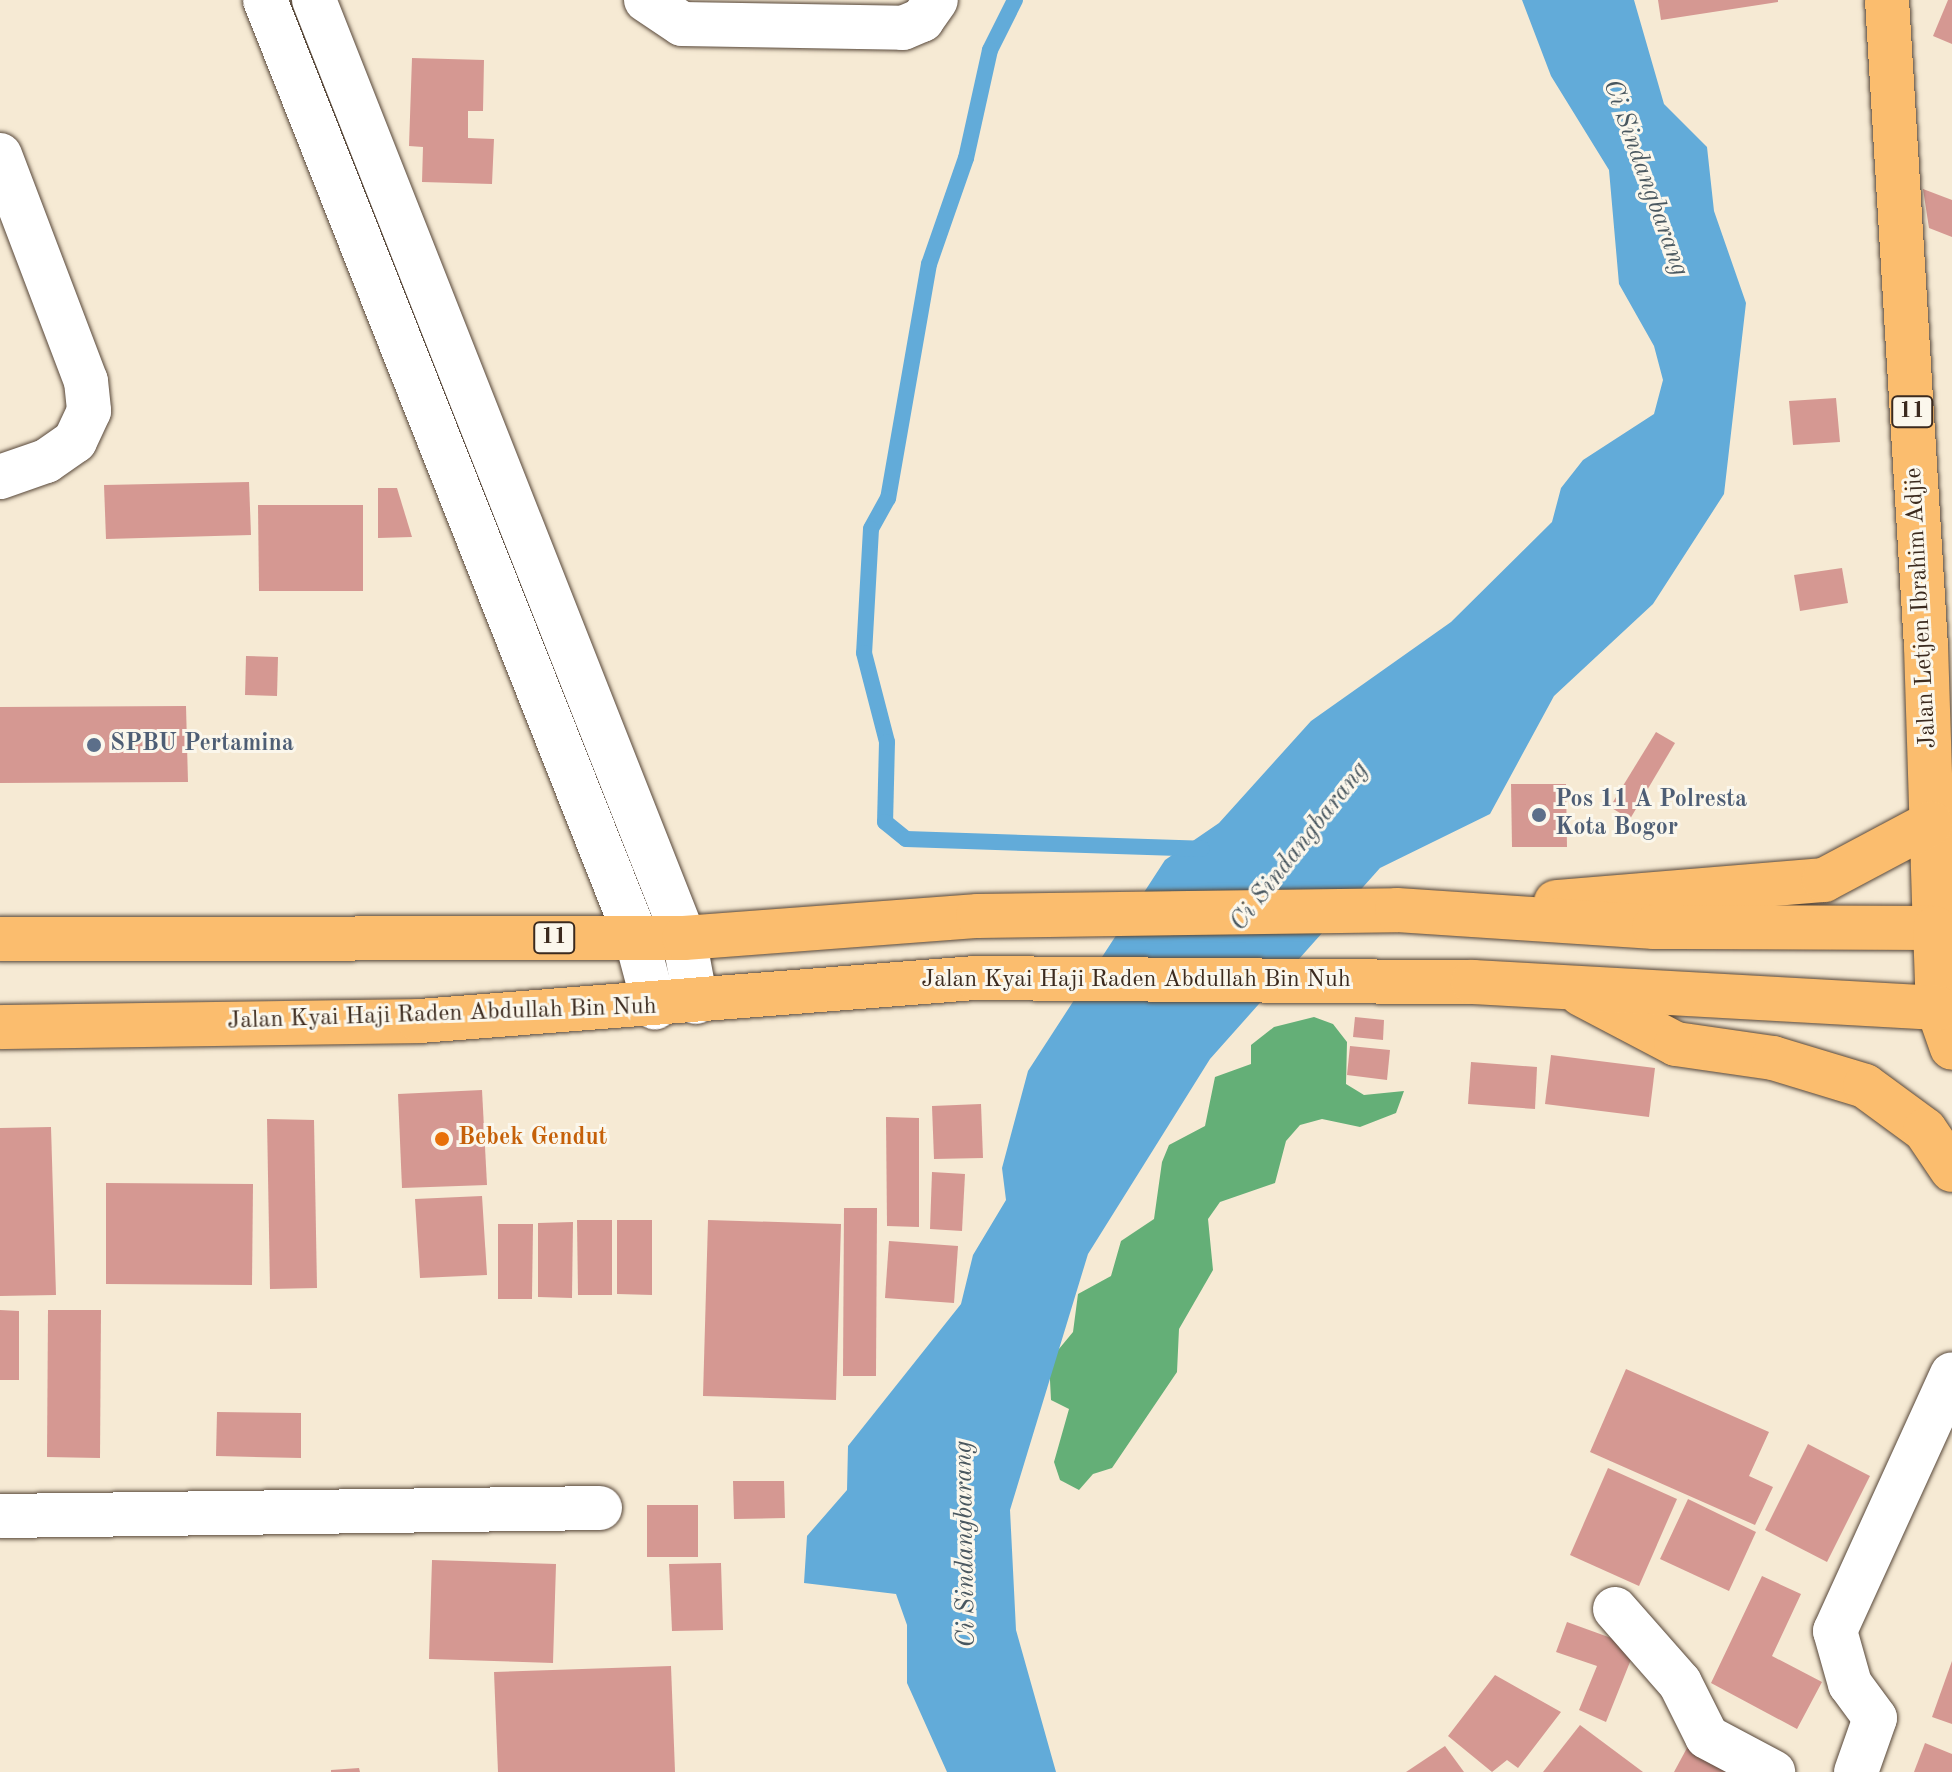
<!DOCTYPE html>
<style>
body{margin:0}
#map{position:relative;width:1952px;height:1772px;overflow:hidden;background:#f6ead4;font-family:"Old Standard TT",serif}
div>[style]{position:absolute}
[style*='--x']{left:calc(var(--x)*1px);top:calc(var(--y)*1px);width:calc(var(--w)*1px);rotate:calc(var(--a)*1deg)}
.forest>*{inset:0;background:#64af77}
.water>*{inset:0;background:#62abd9}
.stream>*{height:16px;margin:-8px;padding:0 8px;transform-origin:8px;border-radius:8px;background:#62abd9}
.building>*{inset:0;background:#d59892}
.roads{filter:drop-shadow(0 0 2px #574739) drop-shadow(0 0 2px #574739)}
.minor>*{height:44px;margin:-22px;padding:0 22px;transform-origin:22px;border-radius:22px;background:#fff}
.major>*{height:44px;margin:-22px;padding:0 22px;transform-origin:22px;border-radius:22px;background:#fbbd6e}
.highway>*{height:44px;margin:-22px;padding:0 22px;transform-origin:22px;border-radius:22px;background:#fbbd6e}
.dots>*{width:22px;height:22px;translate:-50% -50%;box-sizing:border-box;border:4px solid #fbf7ec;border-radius:50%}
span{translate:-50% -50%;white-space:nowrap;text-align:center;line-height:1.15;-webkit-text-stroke:6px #fbf7ec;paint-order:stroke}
.shield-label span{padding:2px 6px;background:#fbf7ec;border:2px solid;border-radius:6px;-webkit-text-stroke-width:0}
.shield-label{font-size:22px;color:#3b2a1e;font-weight:700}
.street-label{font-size:24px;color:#3b2a1e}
.service-label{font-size:24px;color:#4e5e75;font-weight:700}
.left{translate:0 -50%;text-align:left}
.food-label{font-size:24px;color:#c56008;font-weight:700}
.water-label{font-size:26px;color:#49575f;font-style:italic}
</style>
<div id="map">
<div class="forest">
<i style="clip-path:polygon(1314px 1017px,1333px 1024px,1347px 1042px,1346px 1084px,1364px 1095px,1404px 1091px,1396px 1113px,1360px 1127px,1322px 1119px,1300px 1125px,1286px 1141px,1275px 1183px,1220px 1202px,1208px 1219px,1213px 1270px,1179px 1329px,1177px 1372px,1112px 1468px,1093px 1474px,1079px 1490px,1060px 1480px,1054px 1462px,1069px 1409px,1051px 1400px,1049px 1361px,1073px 1332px,1078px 1294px,1111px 1276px,1121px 1241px,1154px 1219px,1162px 1162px,1169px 1145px,1205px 1126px,1215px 1077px,1251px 1064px,1251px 1045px,1274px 1027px)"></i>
</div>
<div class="water">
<i style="clip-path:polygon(1522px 0,1634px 0,1664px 104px,1707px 147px,1714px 211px,1746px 303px,1724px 494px,1653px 604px,1554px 696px,1490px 814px,1380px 868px,1210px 1059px,1088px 1254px,1010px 1510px,1016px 1630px,1056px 1772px,947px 1772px,907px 1683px,907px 1625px,896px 1594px,804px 1583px,807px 1536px,847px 1490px,848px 1446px,961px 1304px,973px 1255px,1006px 1200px,1002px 1168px,1028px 1071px,1165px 860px,1219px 823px,1311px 721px,1451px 622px,1552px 522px,1561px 488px,1583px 460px,1654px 414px,1663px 380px,1654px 346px,1619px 284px,1609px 170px,1551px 76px)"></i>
</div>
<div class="stream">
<i style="--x:1015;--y:0;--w:56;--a:116.6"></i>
<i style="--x:990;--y:50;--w:111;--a:102.5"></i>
<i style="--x:966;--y:158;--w:112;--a:109.2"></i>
<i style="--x:929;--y:264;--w:238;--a:99.9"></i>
<i style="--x:888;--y:498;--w:35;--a:119"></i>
<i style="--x:871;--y:529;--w:124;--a:93.2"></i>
<i style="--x:864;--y:653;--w:92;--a:75.5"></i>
<i style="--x:887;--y:742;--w:80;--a:91.4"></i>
<i style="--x:885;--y:822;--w:27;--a:39"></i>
<i style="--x:906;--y:839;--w:296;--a:1.9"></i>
</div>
<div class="building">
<i style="clip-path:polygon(1658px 0,1778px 0,1778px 2px,1661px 20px)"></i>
<i style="clip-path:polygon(1948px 0,1952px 0,1952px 44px,1933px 36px)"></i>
<i style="clip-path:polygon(412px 58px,484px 60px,483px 111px,468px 111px,468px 138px,494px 139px,492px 184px,422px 182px,423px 147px,409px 146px)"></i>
<i style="clip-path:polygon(1923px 189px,1952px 200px,1952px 237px,1929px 228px)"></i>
<i style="clip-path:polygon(1836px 398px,1840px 442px,1793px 445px,1789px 401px)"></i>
<i style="clip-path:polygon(249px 482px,251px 535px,106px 539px,104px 485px)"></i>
<i style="clip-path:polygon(378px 488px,397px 488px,412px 537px,378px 538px)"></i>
<i style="clip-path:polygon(258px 505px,363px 505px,363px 591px,259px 591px)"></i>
<i style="clip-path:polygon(1842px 568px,1848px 603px,1800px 611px,1794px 575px)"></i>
<i style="clip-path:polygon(246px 656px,278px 657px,277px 696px,245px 695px)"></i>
<i style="clip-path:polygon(186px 706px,188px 782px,0 783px,0 707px)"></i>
<i style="clip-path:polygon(1656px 732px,1675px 743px,1630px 819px,1610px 807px)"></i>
<i style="clip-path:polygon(1511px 784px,1566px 784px,1567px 847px,1512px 847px)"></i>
<i style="clip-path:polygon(1355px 1017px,1384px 1020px,1383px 1040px,1353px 1037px)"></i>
<i style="clip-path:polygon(1350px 1046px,1390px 1050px,1387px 1080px,1347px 1075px)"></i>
<i style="clip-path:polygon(1551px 1055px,1655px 1068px,1649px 1117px,1545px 1104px)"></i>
<i style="clip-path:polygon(1471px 1062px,1537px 1067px,1535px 1109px,1468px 1104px)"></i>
<i style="clip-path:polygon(482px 1090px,487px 1185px,402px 1188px,398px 1094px)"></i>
<i style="clip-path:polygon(981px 1104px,983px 1158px,934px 1159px,932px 1106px)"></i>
<i style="clip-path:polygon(886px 1117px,919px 1118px,919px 1227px,887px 1226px)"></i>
<i style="clip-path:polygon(267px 1119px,314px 1120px,317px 1288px,270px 1289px)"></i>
<i style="clip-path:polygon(51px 1127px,56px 1295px,0 1296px,0 1128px)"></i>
<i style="clip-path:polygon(932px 1172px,965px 1174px,962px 1231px,930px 1229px)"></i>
<i style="clip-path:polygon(106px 1183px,253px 1184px,252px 1285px,106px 1284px)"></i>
<i style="clip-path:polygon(482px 1196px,487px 1275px,420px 1278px,415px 1199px)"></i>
<i style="clip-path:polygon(844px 1208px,877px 1208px,876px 1376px,843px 1376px)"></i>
<i style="clip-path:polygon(577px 1220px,612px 1220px,612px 1295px,578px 1295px)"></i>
<i style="clip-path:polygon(617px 1220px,652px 1220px,652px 1295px,617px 1294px)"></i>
<i style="clip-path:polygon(708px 1220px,841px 1224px,836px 1400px,703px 1396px)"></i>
<i style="clip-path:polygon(573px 1222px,572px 1298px,538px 1297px,538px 1223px)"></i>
<i style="clip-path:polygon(498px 1224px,533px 1224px,532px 1299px,498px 1299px)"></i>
<i style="clip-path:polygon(889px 1241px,958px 1246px,954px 1303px,885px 1298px)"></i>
<i style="clip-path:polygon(0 1310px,19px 1311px,19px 1380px,0 1380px)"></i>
<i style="clip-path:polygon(48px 1310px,101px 1310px,100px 1458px,47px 1457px)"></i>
<i style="clip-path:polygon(1626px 1369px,1769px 1432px,1749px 1476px,1773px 1487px,1755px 1525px,1590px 1452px)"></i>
<i style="clip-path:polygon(217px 1412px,301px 1413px,301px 1458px,216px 1456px)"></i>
<i style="clip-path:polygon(1808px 1444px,1870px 1476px,1827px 1562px,1765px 1530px)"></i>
<i style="clip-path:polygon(1608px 1468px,1677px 1499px,1639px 1586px,1570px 1555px)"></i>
<i style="clip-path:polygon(733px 1481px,784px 1481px,785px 1518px,734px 1519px)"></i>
<i style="clip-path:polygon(1688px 1499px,1756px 1532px,1729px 1591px,1660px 1559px)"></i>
<i style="clip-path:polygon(647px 1505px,698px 1505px,698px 1557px,647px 1557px)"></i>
<i style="clip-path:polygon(432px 1560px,556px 1564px,553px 1663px,429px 1659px)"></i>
<i style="clip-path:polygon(721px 1563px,723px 1630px,672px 1631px,669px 1564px)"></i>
<i style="clip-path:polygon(1762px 1576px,1801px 1594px,1772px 1656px,1822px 1682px,1797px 1729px,1711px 1683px)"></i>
<i style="clip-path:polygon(1567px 1622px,1636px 1647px,1606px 1722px,1579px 1710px,1597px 1666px,1556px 1652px)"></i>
<i style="clip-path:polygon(1952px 1661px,1952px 1724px,1932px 1717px)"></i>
<i style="clip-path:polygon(671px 1666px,675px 1772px,498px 1772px,494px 1672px)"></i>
<i style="clip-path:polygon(1495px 1675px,1561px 1712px,1518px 1768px,1507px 1760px,1492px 1772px,1448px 1736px)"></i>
<i style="clip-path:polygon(1580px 1725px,1643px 1772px,1543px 1772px)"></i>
<i style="clip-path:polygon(1694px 1735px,1744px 1772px,1674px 1772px)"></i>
<i style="clip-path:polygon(1925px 1743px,1952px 1754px,1952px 1772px,1914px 1772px)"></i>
<i style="clip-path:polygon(1445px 1746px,1464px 1772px,1406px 1772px)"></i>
<i style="clip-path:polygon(359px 1768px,360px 1772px,331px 1772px,331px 1770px)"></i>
</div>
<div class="roads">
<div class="minor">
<i style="--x:265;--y:0;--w:1008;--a:68.4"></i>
<i style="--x:636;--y:937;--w:73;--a:75"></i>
<i style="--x:314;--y:0;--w:1008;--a:68.47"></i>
<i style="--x:684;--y:938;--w:65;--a:79.4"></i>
<i style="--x:646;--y:0;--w:43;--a:33.7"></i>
<i style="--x:682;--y:24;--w:221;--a:1"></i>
<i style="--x:903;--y:28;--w:21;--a:-23"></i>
<i style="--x:922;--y:20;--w:24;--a:-55"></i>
<i style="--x:0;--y:155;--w:242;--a:69.2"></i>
<i style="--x:86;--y:381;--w:30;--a:84"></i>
<i style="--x:89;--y:411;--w:33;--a:115"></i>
<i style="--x:75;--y:441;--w:35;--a:145"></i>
<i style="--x:46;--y:461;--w:49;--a:160.8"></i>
<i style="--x:0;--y:1516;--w:600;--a:-0.76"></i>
<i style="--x:1615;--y:1609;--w:98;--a:48.7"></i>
<i style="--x:1680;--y:1683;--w:60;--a:63.4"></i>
<i style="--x:1707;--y:1737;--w:75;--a:27.9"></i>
<i style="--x:1856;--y:1772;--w:57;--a:-70.6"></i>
<i style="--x:1875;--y:1718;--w:42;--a:-126.3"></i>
<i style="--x:1850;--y:1684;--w:55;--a:-105.8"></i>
<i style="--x:1835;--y:1631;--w:282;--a:-65.5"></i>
</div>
<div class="major">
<i style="--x:1887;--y:0;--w:647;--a:86.55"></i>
<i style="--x:1926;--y:646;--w:282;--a:88.2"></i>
</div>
<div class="highway">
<i style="--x:1556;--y:902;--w:269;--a:-4.7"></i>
<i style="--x:1824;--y:880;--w:121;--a:-28"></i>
<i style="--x:0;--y:939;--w:684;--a:-0.08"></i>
<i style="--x:684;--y:938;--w:295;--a:-4.3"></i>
<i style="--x:978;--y:916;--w:419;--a:-0.8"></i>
<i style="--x:1397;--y:910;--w:258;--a:3.8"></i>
<i style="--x:1654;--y:927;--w:281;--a:0.2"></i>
<i style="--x:1935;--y:928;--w:80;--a:87.9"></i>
<i style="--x:1938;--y:1008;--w:42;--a:70.7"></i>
<i style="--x:1581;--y:994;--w:107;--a:27.8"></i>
<i style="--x:1676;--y:1044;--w:98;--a:8.2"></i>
<i style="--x:1773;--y:1058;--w:96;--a:16.9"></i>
<i style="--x:1865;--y:1086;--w:74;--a:36.3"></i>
<i style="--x:1925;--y:1130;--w:48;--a:56"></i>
<i style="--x:0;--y:1027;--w:420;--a:-0.8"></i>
<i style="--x:420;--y:1021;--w:557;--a:-4.43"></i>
<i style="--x:975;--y:978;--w:498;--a:0.5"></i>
<i style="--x:1473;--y:982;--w:466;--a:3.2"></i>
</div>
</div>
<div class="dots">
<i style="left:94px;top:745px;background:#5c6f8a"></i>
<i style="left:1539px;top:815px;background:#5c6f8a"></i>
<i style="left:442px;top:1139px;background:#e8710a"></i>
</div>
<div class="shield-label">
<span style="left:1912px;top:412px">11</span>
<span style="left:554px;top:938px">11</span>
</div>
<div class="street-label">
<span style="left:1922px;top:608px;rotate:-93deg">Jalan Letjen Ibrahim Adjie</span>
<span style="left:1136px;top:981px">Jalan Kyai Haji Raden Abdullah Bin Nuh</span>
<span style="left:442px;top:1015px;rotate:-2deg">Jalan Kyai Haji Raden Abdullah Bin Nuh</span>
</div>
<div class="service-label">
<span class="left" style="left:110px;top:745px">SPBU Pertamina</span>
<span class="left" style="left:1555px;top:815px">Pos 11 A Polresta<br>Kota Bogor</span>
</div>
<div class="food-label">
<span class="left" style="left:458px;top:1139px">Bebek Gendut</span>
</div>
<div class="water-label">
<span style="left:1645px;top:178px;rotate:70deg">Ci Sindangbarang</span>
<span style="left:1300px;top:847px;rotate:-52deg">Ci Sindangbarang</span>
<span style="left:966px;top:1544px;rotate:-91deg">Ci Sindangbarang</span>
</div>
</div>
